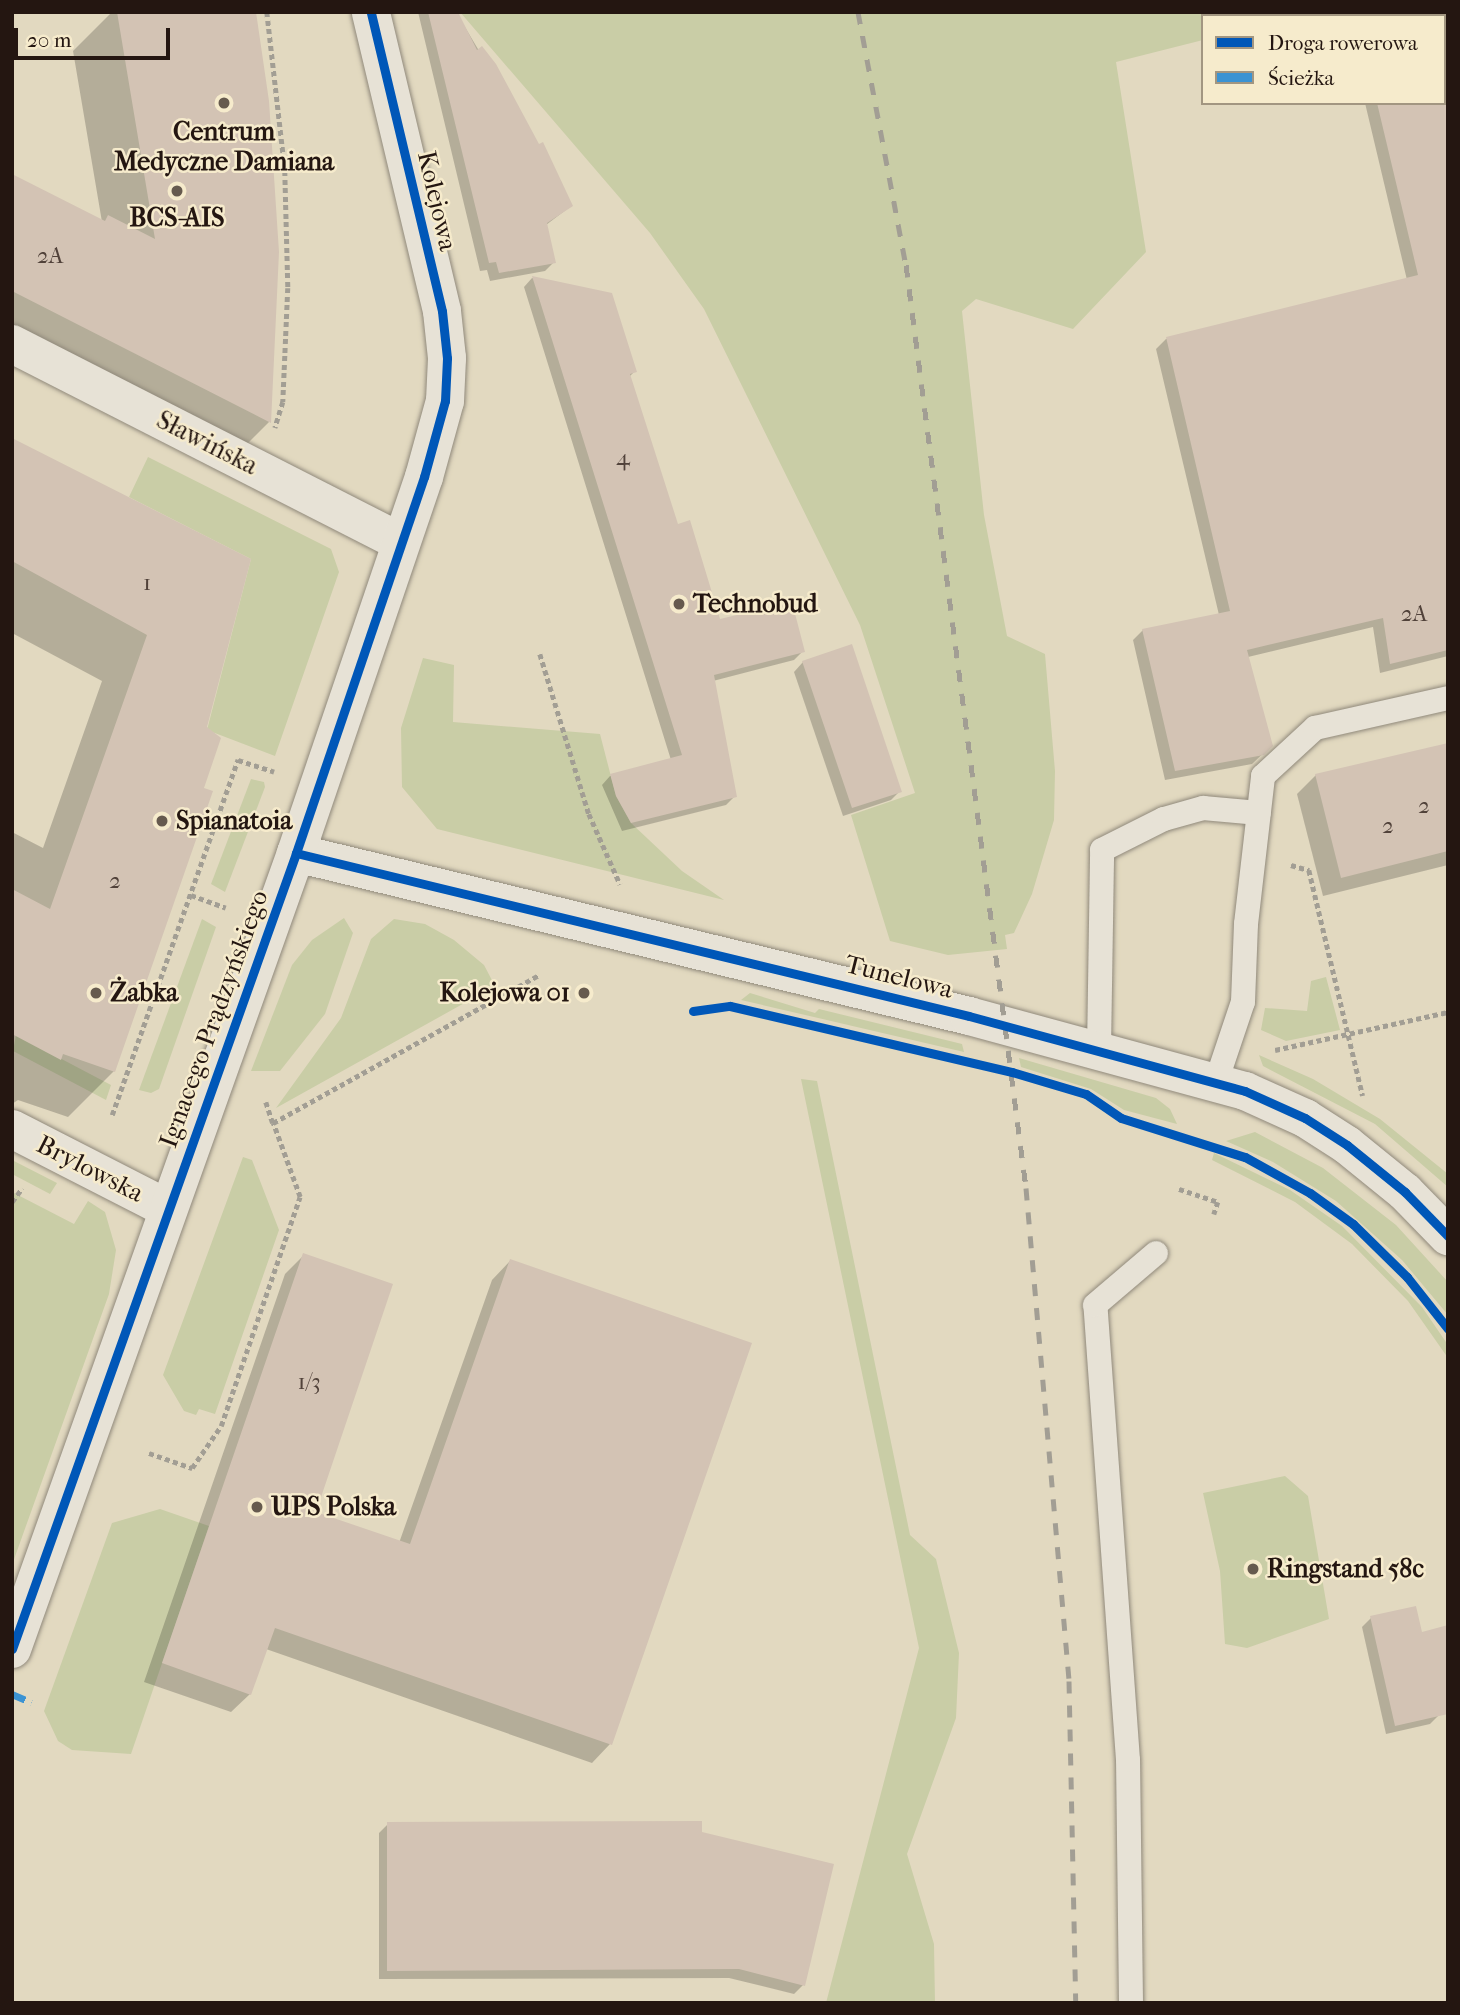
<!DOCTYPE html>
<meta charset="utf-8">
<style>
body{margin:0}
#map{position:relative;width:1460px;height:2015px;overflow:hidden;background:#e2d9c0;font-family:"IM FELL French Canon",serif}
div>[style]{position:absolute}
[style*='--x']{left:calc(var(--x)*1px);top:calc(var(--y)*1px);width:calc(var(--w)*1px);rotate:calc(var(--a)*1deg)}
.green>*{inset:0;background:#c9cda6}
.shadow>*{inset:0;background:#0003}
.building>*{inset:0;background:#d3c3b4}
.path>*{height:4.5px;margin-top:-2.25px;transform-origin:0;background:repeating-linear-gradient(90deg,#a29e94 0 5px,transparent 0 8.5px)}
.roads{filter:drop-shadow(0 0 2px #90897b) drop-shadow(0 0 2px #90897b)}
.service>*{height:24px;margin:-12px;padding:0 12px;transform-origin:12px;border-radius:12px;background:#e7e2d6}
.minor>*{height:38px;margin:-19px;padding:0 19px;transform-origin:19px;border-radius:19px;background:#e7e2d6}
.rail>*{height:5px;margin-top:-2.5px;transform-origin:0;background:repeating-linear-gradient(90deg,#a29e94 0 12px,transparent 0 24px)}
.quiet>*{height:7px;margin-top:-3.5px;transform-origin:0;background:repeating-linear-gradient(90deg,#3b93d3 0 14px,transparent 0 21px)}
.cycleway>*{height:9px;margin:-4.5px;padding:0 4.5px;transform-origin:4.5px;border-radius:4.5px;background:#0057b8}
.dots>*{width:19px;height:19px;translate:-50% -50%;box-sizing:border-box;border:4px solid #f6ebcc;border-radius:50%}
span{translate:-50% -50%;white-space:nowrap;text-align:center;line-height:1.15;-webkit-text-stroke:5px #f6ebcc;paint-order:stroke}
.number-label{font-size:23px;color:#51423a}
.number-label span{-webkit-text-stroke-width:0}
.poi-label{font-size:26px;color:#241611;font-weight:700}
.left{translate:0 -50%;text-align:left}
.right{translate:-100% -50%;text-align:right}
.street-label{font-size:26px;color:#241611}
.frame{position:absolute;inset:0;border:14px solid #241611;pointer-events:none}
.legend{position:absolute;left:1201px;top:14px;width:245px;height:91px;box-sizing:border-box;background:#f6ebcc;border:2px solid #a29681;margin:0;padding:9px 12px;list-style:none;font-size:21px;color:#241611}
.legend li{display:flex;align-items:center;gap:14px;height:35px}
.legend b{width:35px;border:2px solid #a29681}
.scale{position:absolute;left:14px;top:28px;width:156px;height:32px;box-sizing:border-box;border:4px solid #241611;border-top:0;padding-left:9px;font-size:21px;line-height:24px;white-space:nowrap;color:#241611;-webkit-text-stroke:5px #f6ebcc;paint-order:stroke}
</style>
<div id="map">
<div class="green">
<i style="clip-path:polygon(460px 12px,1307px 12px,1203px 16px,1203px 40px,1116px 62px,1146px 252px,1073px 329px,976px 299px,962px 311px,984px 515px,1007px 636px,1045px 654px,1055px 771px,1054px 820px,1032px 894px,1014px 933px,1005px 935px,1007px 949px,948px 955px,890px 941px,851px 815px,915px 793px,860px 625px,704px 309px,650px 233px)"></i>
<i style="clip-path:polygon(148px 457px,331px 549px,339px 572px,275px 756px,207px 730px,251px 559px,129px 497px)"></i>
<i style="clip-path:polygon(423px 658px,454px 665px,453px 722px,600px 734px,616px 796px,631px 823px,682px 871px,724px 900px,437px 829px,402px 787px,401px 728px)"></i>
<i style="clip-path:polygon(251px 779px,264px 782px,265px 787px,225px 892px,211px 884px)"></i>
<i style="clip-path:polygon(344px 918px,353px 933px,325px 1014px,280px 1071px,251px 1071px,292px 965px,312px 940px)"></i>
<i style="clip-path:polygon(202px 919px,216px 927px,159px 1089px,151px 1093px,139px 1090px)"></i>
<i style="clip-path:polygon(394px 919px,425px 924px,454px 940px,484px 965px,495px 986px,276px 1108px,341px 1018px,371px 939px)"></i>
<i style="clip-path:polygon(1326px 977px,1340px 1030px,1286px 1041px,1261px 1030px,1265px 1008px,1307px 1011px,1311px 981px)"></i>
<i style="clip-path:polygon(750px 993px,815px 1013px,819px 1009px,962px 1044px,964px 1052px,741px 1000px)"></i>
<i style="clip-path:polygon(16px 1035px,111px 1085px,106px 1100px,13px 1051px)"></i>
<i style="clip-path:polygon(1259px 1055px,1313px 1079px,1380px 1119px,1448px 1174px,1448px 1187px,1375px 1124px,1263px 1066px)"></i>
<i style="clip-path:polygon(1019px 1058px,1156px 1098px,1170px 1109px,1177px 1124px,1124px 1110px,1091px 1089px,1021px 1067px)"></i>
<i style="clip-path:polygon(801px 1079px,817px 1081px,910px 1535px,936px 1559px,959px 1653px,956px 1718px,907px 1854px,934px 1944px,935px 2003px,826px 2003px,919px 1648px)"></i>
<i style="clip-path:polygon(1255px 1132px,1323px 1168px,1396px 1225px,1448px 1282px,1448px 1315px,1402px 1260px,1336px 1201px,1273px 1162px,1226px 1141px)"></i>
<i style="clip-path:polygon(1214px 1153px,1290px 1190px,1342px 1226px,1422px 1307px,1448px 1345px,1448px 1358px,1408px 1301px,1352px 1244px,1295px 1202px,1212px 1160px)"></i>
<i style="clip-path:polygon(243px 1157px,252px 1160px,279px 1230px,215px 1414px,199px 1409px,196px 1415px,184px 1411px,163px 1375px)"></i>
<i style="clip-path:polygon(12px 1160px,57px 1183px,50px 1194px,12px 1174px)"></i>
<i style="clip-path:polygon(12px 1192px,74px 1224px,88px 1201px,105px 1212px,116px 1250px,109px 1294px,12px 1565px)"></i>
<i style="clip-path:polygon(1285px 1476px,1308px 1496px,1329px 1619px,1247px 1648px,1225px 1644px,1220px 1571px,1203px 1493px)"></i>
<i style="clip-path:polygon(160px 1509px,209px 1526px,131px 1754px,72px 1750px,58px 1741px,44px 1711px,112px 1523px)"></i>
</div>
<div class="shadow">
<i style="clip-path:polygon(112px 12px,253px 12px,277px 252px,269px 422px,226px 465px,12px 356px,12px 176px,102px 222px,73px 51px)"></i>
<i style="clip-path:polygon(418px 12px,456px 12px,571px 206px,546px 225px,554px 262px,545px 271px,490px 281px,487px 270px,480px 271px)"></i>
<i style="clip-path:polygon(1344px 12px,1448px 12px,1448px 656px,1380px 673px,1373px 627px,1248px 657px,1271px 746px,1252px 764px,1165px 780px,1133px 640px,1143px 630px,1219px 615px,1156px 349px,1166px 339px,1407px 280px,1365px 103px,1444px 103px,1444px 16px)"></i>
<i style="clip-path:polygon(532px 278px,611px 295px,635px 371px,629px 377px,676px 526px,719px 621px,803px 651px,794px 660px,713px 681px,735px 796px,726px 805px,622px 831px,602px 785px,610px 776px,671px 760px,524px 287px)"></i>
<i style="clip-path:polygon(12px 440px,249px 560px,114px 1071px,68px 1117px,18px 1100px,12px 1104px,12px 832px,43px 848px,102px 681px,12px 633px)"></i>
<i style="clip-path:polygon(803px 662px,900px 791px,891px 800px,843px 816px,794px 672px)"></i>
<i style="clip-path:polygon(1448px 744px,1448px 865px,1323px 896px,1297px 794px,1316px 775px)"></i>
<i style="clip-path:polygon(304px 1255px,313px 1513px,399px 1543px,492px 1280px,510px 1261px,750px 1344px,610px 1744px,592px 1763px,266px 1649px,250px 1694px,231px 1712px,144px 1682px,285px 1274px)"></i>
<i style="clip-path:polygon(1371px 1618px,1439px 1715px,1430px 1724px,1386px 1734px,1362px 1627px)"></i>
<i style="clip-path:polygon(388px 1824px,700px 1833px,803px 1985px,794px 1994px,729px 1978px,379px 1979px,379px 1833px)"></i>
</div>
<div class="building">
<i style="clip-path:polygon(117px 12px,256px 12px,269px 101px,279px 252px,271px 423px,12px 291px,12px 174px,105px 221px,108px 215px,155px 239px)"></i>
<i style="clip-path:polygon(428px 12px,458px 12px,477px 50px,482px 46px,496px 64px,539px 144px,543px 142px,573px 206px,547px 223px,556px 263px,499px 273px,496px 262px,489px 263px)"></i>
<i style="clip-path:polygon(1377px 103px,1448px 103px,1448px 650px,1390px 664px,1383px 618px,1247px 650px,1273px 746px,1264px 755px,1175px 771px,1142px 629px,1230px 611px,1166px 337px,1418px 275px)"></i>
<i style="clip-path:polygon(532px 276px,612px 293px,637px 372px,630px 374px,678px 524px,690px 520px,720px 619px,792px 602px,805px 652px,714px 675px,737px 797px,631px 823px,616px 796px,610px 774px,682px 755px)"></i>
<i style="clip-path:polygon(12px 438px,251px 559px,207px 727px,221px 738px,204px 788px,213px 791px,115px 1072px,63px 1054px,61px 1060px,12px 1034px,12px 889px,50px 909px,147px 635px,12px 561px)"></i>
<i style="clip-path:polygon(852px 644px,902px 792px,852px 808px,802px 661px)"></i>
<i style="clip-path:polygon(1448px 743px,1448px 851px,1341px 878px,1315px 774px)"></i>
<i style="clip-path:polygon(303px 1253px,393px 1284px,316px 1512px,410px 1544px,510px 1259px,752px 1343px,612px 1745px,275px 1628px,251px 1695px,162px 1663px)"></i>
<i style="clip-path:polygon(1416px 1606px,1422px 1632px,1448px 1625px,1448px 1714px,1395px 1726px,1370px 1616px)"></i>
<i style="clip-path:polygon(702px 1821px,702px 1832px,834px 1864px,805px 1986px,739px 1969px,387px 1971px,387px 1822px)"></i>
</div>
<div class="path">
<i style="--x:267;--y:12;--w:160;--a:83.5"></i>
<i style="--x:285;--y:171;--w:117;--a:88.5"></i>
<i style="--x:288;--y:288;--w:114;--a:92.5"></i>
<i style="--x:283;--y:402;--w:27;--a:107"></i>
<i style="--x:540;--y:654;--w:167;--a:73"></i>
<i style="--x:589;--y:814;--w:77;--a:66.1"></i>
<i style="--x:1291;--y:865;--w:19;--a:16"></i>
<i style="--x:1309;--y:870;--w:232;--a:76.6"></i>
<i style="--x:191;--y:895;--w:37;--a:20"></i>
<i style="--x:1275;--y:1050;--w:177;--a:-12.4"></i>
<i style="--x:266;--y:1102;--w:22;--a:72"></i>
<i style="--x:273;--y:1123;--w:304;--a:-29.1"></i>
<i style="--x:112;--y:1115;--w:377;--a:-70.5"></i>
<i style="--x:238;--y:760;--w:38;--a:18"></i>
<i style="--x:1179;--y:1189;--w:41;--a:18.4"></i>
<i style="--x:1218;--y:1202;--w:13;--a:108"></i>
<i style="--x:12;--y:1202;--w:17;--a:-54"></i>
<i style="--x:149;--y:1453;--w:46;--a:19.2"></i>
<i style="--x:192;--y:1468;--w:51;--a:-55.4"></i>
<i style="--x:221;--y:1426;--w:242;--a:-71"></i>
<i style="--x:300;--y:1197;--w:79;--a:-110"></i>
</div>
<div class="roads">
<div class="service">
<i style="--x:1099;--y:1050;--w:200;--a:-89.1"></i>
<i style="--x:1102;--y:850;--w:69;--a:-26.6"></i>
<i style="--x:1164;--y:819;--w:41;--a:-15.8"></i>
<i style="--x:1203;--y:808;--w:56;--a:5.1"></i>
<i style="--x:1216;--y:1082;--w:84;--a:-71.4"></i>
<i style="--x:1243;--y:1002;--w:78;--a:-87.8"></i>
<i style="--x:1246;--y:924;--w:149;--a:-83.4"></i>
<i style="--x:1263;--y:776;--w:71;--a:-42.7"></i>
<i style="--x:1315;--y:728;--w:136;--a:-12.7"></i>
<i style="--x:1131;--y:2003;--w:243;--a:-90.7"></i>
<i style="--x:1128;--y:1760;--w:456;--a:-94.1"></i>
<i style="--x:1095;--y:1305;--w:80;--a:-40.4"></i>
</div>
<div class="minor">
<i style="--x:12;--y:344;--w:436;--a:27"></i>
<i style="--x:296;--y:853;--w:692;--a:13.61"></i>
<i style="--x:969;--y:1016;--w:286;--a:15.2"></i>
<i style="--x:1245;--y:1091;--w:66;--a:24.2"></i>
<i style="--x:1305;--y:1118;--w:50;--a:32.7"></i>
<i style="--x:1347;--y:1145;--w:75;--a:39"></i>
<i style="--x:1405;--y:1192;--w:62;--a:45.7"></i>
<i style="--x:12;--y:1129;--w:175;--a:27.1"></i>
<i style="--x:12;--y:1649;--w:845;--a:-70.36"></i>
<i style="--x:296;--y:853;--w:397;--a:-71.2"></i>
<i style="--x:424;--y:477;--w:79;--a:-74.6"></i>
<i style="--x:445;--y:401;--w:43;--a:-87.3"></i>
<i style="--x:447;--y:358;--w:47;--a:-96.1"></i>
<i style="--x:442;--y:311;--w:307;--a:-103.4"></i>
</div>
</div>
<div class="rail">
<i style="--x:858;--y:12;--w:258;--a:79.3"></i>
<i style="--x:906;--y:265;--w:931;--a:82.59"></i>
<i style="--x:1026;--y:1188;--w:495;--a:85"></i>
<i style="--x:1069;--y:1681;--w:322;--a:88.8"></i>
</div>
<div class="quiet">
<i style="--x:12;--y:1694;--w:21;--a:23"></i>
</div>
<div class="cycleway">
<i style="--x:296;--y:853;--w:692;--a:13.61"></i>
<i style="--x:969;--y:1016;--w:286;--a:15.2"></i>
<i style="--x:1245;--y:1091;--w:66;--a:24.2"></i>
<i style="--x:1305;--y:1118;--w:50;--a:32.7"></i>
<i style="--x:1347;--y:1145;--w:75;--a:39"></i>
<i style="--x:1405;--y:1192;--w:62;--a:45.7"></i>
<i style="--x:693;--y:1011;--w:37;--a:-8"></i>
<i style="--x:730;--y:1006;--w:290;--a:13.2"></i>
<i style="--x:1012;--y:1072;--w:77;--a:16.6"></i>
<i style="--x:1086;--y:1094;--w:42;--a:34.4"></i>
<i style="--x:1121;--y:1118;--w:130;--a:17.5"></i>
<i style="--x:1245;--y:1157;--w:74;--a:29"></i>
<i style="--x:1310;--y:1193;--w:53;--a:35.8"></i>
<i style="--x:1353;--y:1224;--w:76;--a:44.5"></i>
<i style="--x:1407;--y:1277;--w:66;--a:51.7"></i>
<i style="--x:12;--y:1649;--w:845;--a:-70.36"></i>
<i style="--x:296;--y:853;--w:397;--a:-71.2"></i>
<i style="--x:424;--y:477;--w:79;--a:-74.6"></i>
<i style="--x:445;--y:401;--w:43;--a:-87.3"></i>
<i style="--x:447;--y:358;--w:47;--a:-96.1"></i>
<i style="--x:442;--y:311;--w:307;--a:-103.4"></i>
</div>
<div class="dots">
<i style="left:224px;top:103px;background:#665a4e"></i>
<i style="left:177px;top:191px;background:#665a4e"></i>
<i style="left:679px;top:604px;background:#665a4e"></i>
<i style="left:162px;top:821px;background:#665a4e"></i>
<i style="left:96px;top:993px;background:#665a4e"></i>
<i style="left:584px;top:993px;background:#665a4e"></i>
<i style="left:257px;top:1507px;background:#665a4e"></i>
<i style="left:1253px;top:1569px;background:#665a4e"></i>
</div>
<div class="number-label">
<span style="left:50px;top:256px">2A</span>
<span style="left:623px;top:458px">4</span>
<span style="left:147px;top:583px">1</span>
<span style="left:1414px;top:614px">2A</span>
<span style="left:1424px;top:806px">2</span>
<span style="left:1388px;top:826px">2</span>
<span style="left:115px;top:881px">2</span>
<span style="left:309px;top:1382px">1/3</span>
</div>
<div class="poi-label">
<span style="left:224px;top:147px">Centrum<br>Medyczne Damiana</span>
<span style="left:177px;top:218px">BCS-AIS</span>
<span class="left" style="left:693px;top:604px">Technobud</span>
<span class="left" style="left:176px;top:821px">Spianatoia</span>
<span class="left" style="left:110px;top:993px">Żabka</span>
<span class="right" style="left:570px;top:993px">Kolejowa 01</span>
<span class="left" style="left:271px;top:1507px">UPS Polska</span>
<span class="left" style="left:1267px;top:1569px">Ringstand 58c</span>
</div>
<div class="street-label">
<span style="left:437px;top:201px;rotate:77deg">Kolejowa</span>
<span style="left:207px;top:443px;rotate:27deg">Sławińska</span>
<span style="left:899px;top:977px;rotate:14deg">Tunelowa</span>
<span style="left:214px;top:1019px;rotate:-70deg">Ignacego Prądzyńskiego</span>
<span style="left:90px;top:1169px;rotate:27deg">Brylowska</span>
</div>
<div class="frame"></div>
<ul class="legend">
<li><b style="height:9px;background:#0057b8"></b>Droga rowerowa</li>
<li><b style="height:9px;background:#3b93d3"></b>Ścieżka</li>
</ul>
<div class="scale">20 m</div>
</div>
